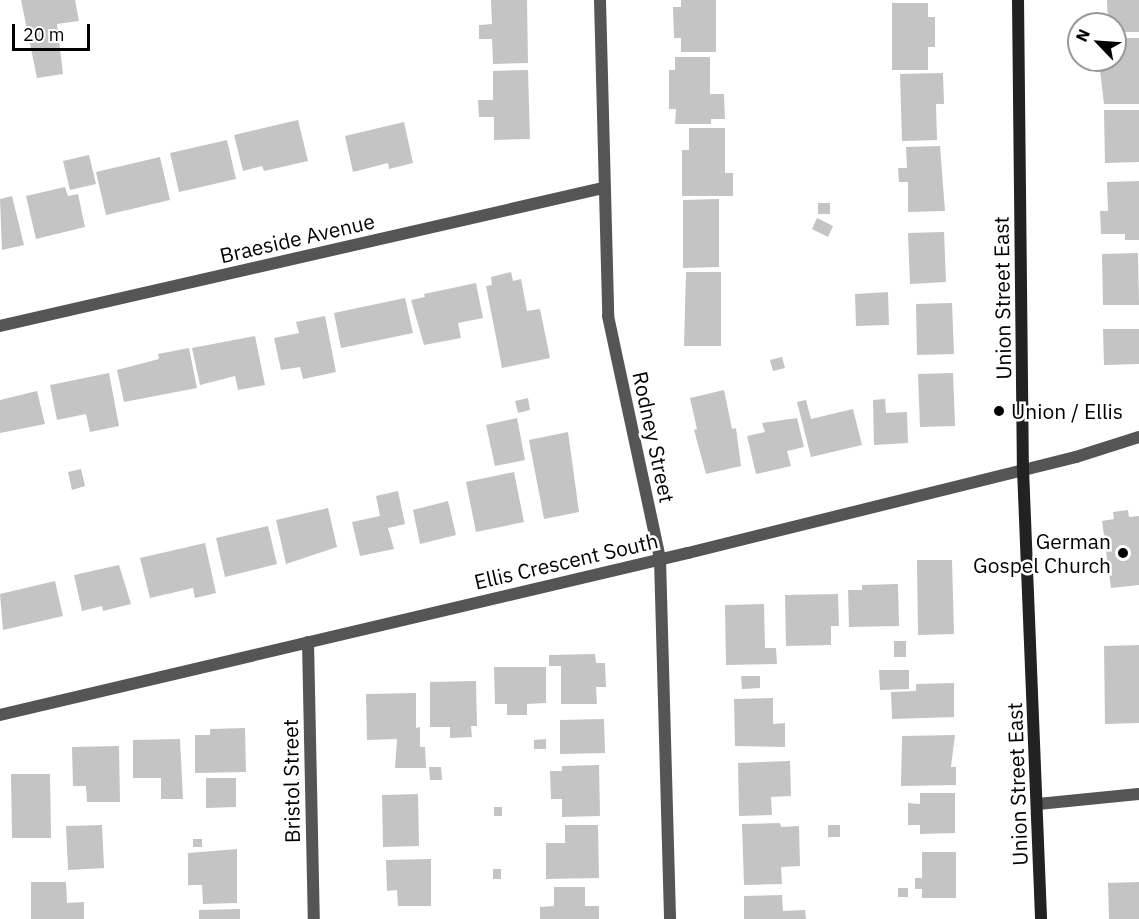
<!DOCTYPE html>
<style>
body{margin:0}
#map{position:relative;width:1139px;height:919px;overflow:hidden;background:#fff;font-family:"IBM Plex Sans",sans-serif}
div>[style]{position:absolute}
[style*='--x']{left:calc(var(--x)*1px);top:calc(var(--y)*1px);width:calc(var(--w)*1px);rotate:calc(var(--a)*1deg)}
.building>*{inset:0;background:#c4c4c4}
.street>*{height:12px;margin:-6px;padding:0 6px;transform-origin:6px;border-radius:6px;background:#555}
.secondary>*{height:12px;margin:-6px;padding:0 6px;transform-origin:6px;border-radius:6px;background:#222}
.dots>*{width:16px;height:16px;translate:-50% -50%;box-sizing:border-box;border:3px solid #fff;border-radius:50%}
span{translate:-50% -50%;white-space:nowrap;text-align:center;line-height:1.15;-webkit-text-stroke:5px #fff;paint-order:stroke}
.street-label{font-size:21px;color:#000}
.poi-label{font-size:21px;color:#000}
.left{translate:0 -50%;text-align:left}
.right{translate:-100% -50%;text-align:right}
.north{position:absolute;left:1067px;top:12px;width:60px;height:60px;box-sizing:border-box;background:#fff;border:2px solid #999;border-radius:50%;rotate:295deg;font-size:16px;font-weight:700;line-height:24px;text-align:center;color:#000}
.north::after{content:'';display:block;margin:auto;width:21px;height:27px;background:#000;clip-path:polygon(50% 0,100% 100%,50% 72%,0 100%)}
.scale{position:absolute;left:12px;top:24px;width:78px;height:27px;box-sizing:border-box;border:3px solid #000;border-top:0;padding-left:8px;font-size:18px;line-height:21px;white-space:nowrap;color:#000;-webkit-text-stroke:4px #fff;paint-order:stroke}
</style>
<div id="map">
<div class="building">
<i style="clip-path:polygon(21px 0,75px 0,79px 21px,57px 24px,63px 74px,37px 78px)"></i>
<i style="clip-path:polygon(491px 0,527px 0,528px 63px,493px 64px,492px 39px,479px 39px,479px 25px,492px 24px)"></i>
<i style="clip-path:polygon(681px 0,716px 0,716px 52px,681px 52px,681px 38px,674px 38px,673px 7px,681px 7px)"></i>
<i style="clip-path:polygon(1107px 0,1139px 0,1139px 32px,1115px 32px,1115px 24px,1108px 24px)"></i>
<i style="clip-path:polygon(892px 3px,928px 3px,928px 17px,935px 17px,935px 47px,928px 47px,928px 70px,892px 70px)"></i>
<i style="clip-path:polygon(1115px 38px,1139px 38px,1139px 104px,1104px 104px,1099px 62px,1115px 60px)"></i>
<i style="clip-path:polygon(675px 57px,710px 57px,710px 94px,724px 94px,725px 119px,711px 119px,711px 124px,675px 124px,676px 109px,669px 109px,669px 70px,675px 70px)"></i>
<i style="clip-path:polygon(528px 70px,530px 139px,494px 140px,494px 117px,479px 117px,478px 100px,493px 100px,493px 71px)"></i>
<i style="clip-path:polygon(943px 73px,944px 104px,936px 104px,937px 140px,902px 141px,900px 74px)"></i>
<i style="clip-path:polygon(1104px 110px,1139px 110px,1139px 162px,1105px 163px)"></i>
<i style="clip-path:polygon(298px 120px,308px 161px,264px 171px,262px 166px,243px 171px,234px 135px)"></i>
<i style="clip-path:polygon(404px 122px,413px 163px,389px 169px,388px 163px,353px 172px,345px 136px)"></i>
<i style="clip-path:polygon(689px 128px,725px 128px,725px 173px,733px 173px,733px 196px,682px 196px,682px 150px,689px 150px)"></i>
<i style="clip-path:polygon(227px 140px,236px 179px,179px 192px,170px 153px)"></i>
<i style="clip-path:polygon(940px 146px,945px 211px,908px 212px,908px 182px,899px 182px,898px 168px,907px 168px,906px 147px)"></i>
<i style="clip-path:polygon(89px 155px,96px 184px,70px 190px,63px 161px)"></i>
<i style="clip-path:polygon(160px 157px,170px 200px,106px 215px,96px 172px)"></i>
<i style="clip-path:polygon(1139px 181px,1139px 240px,1125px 240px,1125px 234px,1101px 234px,1100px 211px,1108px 211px,1107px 182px)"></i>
<i style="clip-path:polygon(65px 187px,68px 196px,78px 194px,85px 227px,36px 239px,26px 196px)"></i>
<i style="clip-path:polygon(12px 196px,24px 245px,2px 250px,0 199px)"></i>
<i style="clip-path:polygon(719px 199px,719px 267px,683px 268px,683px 200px)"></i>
<i style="clip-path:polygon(818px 203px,830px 203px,830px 214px,818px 214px)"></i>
<i style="clip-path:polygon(817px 218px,833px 226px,828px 237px,812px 229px)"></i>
<i style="clip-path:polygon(944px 232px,946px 282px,910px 284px,908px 233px)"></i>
<i style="clip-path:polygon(1138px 253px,1139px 305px,1103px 305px,1102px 254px)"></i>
<i style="clip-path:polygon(511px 272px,513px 281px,521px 279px,527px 311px,540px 309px,550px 358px,502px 368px,486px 286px,492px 285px,491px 277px)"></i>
<i style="clip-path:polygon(686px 272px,721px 272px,721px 346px,684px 346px)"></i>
<i style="clip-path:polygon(476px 283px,483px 318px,458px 323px,461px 338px,424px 345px,411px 300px,425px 297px,424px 294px)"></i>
<i style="clip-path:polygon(888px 292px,889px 325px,856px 326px,855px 294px)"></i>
<i style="clip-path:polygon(405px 298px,413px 333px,341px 348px,334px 313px)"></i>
<i style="clip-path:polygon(952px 303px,954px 354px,917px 355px,916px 304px)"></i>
<i style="clip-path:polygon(325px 316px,336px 372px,303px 379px,300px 367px,281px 370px,274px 338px,299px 333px,296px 322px)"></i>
<i style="clip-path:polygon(1103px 329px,1139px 329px,1139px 364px,1104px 365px)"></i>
<i style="clip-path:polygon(255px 336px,265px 385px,238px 390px,235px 376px,200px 385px,192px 348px)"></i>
<i style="clip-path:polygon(189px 348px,197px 388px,124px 402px,117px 370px,159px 359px,158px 354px)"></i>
<i style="clip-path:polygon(782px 357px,785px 368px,773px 371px,770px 360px)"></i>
<i style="clip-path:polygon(109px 373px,119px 426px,90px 432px,86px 414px,57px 420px,50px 385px)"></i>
<i style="clip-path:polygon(953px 373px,955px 426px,920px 427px,918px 374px)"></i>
<i style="clip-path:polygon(724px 390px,732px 429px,736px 428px,741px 466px,706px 474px,694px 430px,697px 429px,690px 398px)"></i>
<i style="clip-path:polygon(37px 391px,45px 424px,0 433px,0 400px)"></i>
<i style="clip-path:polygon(528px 398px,530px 410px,518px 413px,515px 401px)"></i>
<i style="clip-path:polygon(885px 399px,886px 413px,907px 412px,908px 443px,874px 445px,873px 400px)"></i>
<i style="clip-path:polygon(806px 400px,811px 419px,853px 409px,862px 445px,811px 457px,797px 402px)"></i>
<i style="clip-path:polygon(517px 418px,525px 460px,495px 466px,486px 425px)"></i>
<i style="clip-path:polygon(797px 418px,804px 447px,787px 451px,791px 466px,756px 474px,747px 436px,765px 432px,762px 423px)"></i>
<i style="clip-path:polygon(568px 432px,579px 512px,544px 519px,529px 440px)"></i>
<i style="clip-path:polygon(81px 469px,85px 486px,72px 490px,68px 472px)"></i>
<i style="clip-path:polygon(514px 472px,524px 522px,476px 532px,466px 482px)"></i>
<i style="clip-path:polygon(398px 491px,405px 524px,388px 528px,394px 549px,360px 556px,352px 522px,380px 516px,376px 496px)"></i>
<i style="clip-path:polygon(448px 501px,456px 535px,420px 544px,413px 510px)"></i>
<i style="clip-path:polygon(328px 508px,337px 547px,286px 564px,276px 520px)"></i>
<i style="clip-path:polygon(1128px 510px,1129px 517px,1139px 516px,1139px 585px,1111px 588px,1102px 521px,1114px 519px,1113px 512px)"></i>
<i style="clip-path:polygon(268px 526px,277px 564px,225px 577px,216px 538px)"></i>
<i style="clip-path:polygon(205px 543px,216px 593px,195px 598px,193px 588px,150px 598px,140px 558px)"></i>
<i style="clip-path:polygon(917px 560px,952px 560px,954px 634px,918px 635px)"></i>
<i style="clip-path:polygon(119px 565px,131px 604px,103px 611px,102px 606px,82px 611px,74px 575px)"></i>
<i style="clip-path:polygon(55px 581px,63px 616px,3px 630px,0 594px)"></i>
<i style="clip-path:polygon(898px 584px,899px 626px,849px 627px,848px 590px,862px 590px,862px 585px)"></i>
<i style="clip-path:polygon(838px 594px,839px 626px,831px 626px,831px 645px,786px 646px,785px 595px)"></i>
<i style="clip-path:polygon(764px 604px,765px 648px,776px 648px,777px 664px,726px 665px,725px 605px)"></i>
<i style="clip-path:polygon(894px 641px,906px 641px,906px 657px,894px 657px)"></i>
<i style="clip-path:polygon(1139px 645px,1139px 723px,1105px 724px,1104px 646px)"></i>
<i style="clip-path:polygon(595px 654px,596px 663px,605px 663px,606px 687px,596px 687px,597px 704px,561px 704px,561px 666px,549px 666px,549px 655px)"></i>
<i style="clip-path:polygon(494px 667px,546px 667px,546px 703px,527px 704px,527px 715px,507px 715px,507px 704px,495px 704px)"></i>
<i style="clip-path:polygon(879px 670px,909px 670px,909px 689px,880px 690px)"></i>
<i style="clip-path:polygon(741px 676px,760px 676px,760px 688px,742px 689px)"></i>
<i style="clip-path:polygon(476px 681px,477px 726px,471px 726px,472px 737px,450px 738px,450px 727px,430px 727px,430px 682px)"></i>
<i style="clip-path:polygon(954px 683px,954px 717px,892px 719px,891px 692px,916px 691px,916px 684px)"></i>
<i style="clip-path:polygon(416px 693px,416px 728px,420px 727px,420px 747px,425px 747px,426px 768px,395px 768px,397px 739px,367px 740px,366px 694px)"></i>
<i style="clip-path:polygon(773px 698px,773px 724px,785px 723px,785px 747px,735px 746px,734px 699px)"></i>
<i style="clip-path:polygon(604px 719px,605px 753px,560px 754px,560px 720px)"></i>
<i style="clip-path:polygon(245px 728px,246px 772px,195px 773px,195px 735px,210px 735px,210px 729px)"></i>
<i style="clip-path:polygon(955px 735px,951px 767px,956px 767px,956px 785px,901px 786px,902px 736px)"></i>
<i style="clip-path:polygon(180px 739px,183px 799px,161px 799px,161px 778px,133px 778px,133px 740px)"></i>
<i style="clip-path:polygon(546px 739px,546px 749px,534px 749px,534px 740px)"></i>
<i style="clip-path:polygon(119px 746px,120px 802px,87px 802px,86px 786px,73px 786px,72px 747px)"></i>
<i style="clip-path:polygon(790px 761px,791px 796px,771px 797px,772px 815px,739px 816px,738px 763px)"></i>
<i style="clip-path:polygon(599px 765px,600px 816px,562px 817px,562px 799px,551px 799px,550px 771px,562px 771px,562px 766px)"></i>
<i style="clip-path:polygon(429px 767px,441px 767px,442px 780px,430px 780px)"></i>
<i style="clip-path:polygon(11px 774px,50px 774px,51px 838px,12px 838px)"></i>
<i style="clip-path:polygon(206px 778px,236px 778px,236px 807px,206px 808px)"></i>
<i style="clip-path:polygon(920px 793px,955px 793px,955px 833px,920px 834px,920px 825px,908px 825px,908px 803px,920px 804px)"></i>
<i style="clip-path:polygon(418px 794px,419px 846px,383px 847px,382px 795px)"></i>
<i style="clip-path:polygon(494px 807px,502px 807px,502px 816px,494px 816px)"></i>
<i style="clip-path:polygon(780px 823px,781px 827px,799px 826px,800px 866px,781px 867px,782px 884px,744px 885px,742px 824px)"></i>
<i style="clip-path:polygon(102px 825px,104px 868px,68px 870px,66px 826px)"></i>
<i style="clip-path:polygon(565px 825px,598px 825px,599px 878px,546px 879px,546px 843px,565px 843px)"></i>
<i style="clip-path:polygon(828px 825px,840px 825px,840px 837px,828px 837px)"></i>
<i style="clip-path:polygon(193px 839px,202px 839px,202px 847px,193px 847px)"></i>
<i style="clip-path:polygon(237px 849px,237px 903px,203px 904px,202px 885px,188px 885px,188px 853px)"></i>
<i style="clip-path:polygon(922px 852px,956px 852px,956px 898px,922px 898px,922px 889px,915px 889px,915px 878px,922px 878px)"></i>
<i style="clip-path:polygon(431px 859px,431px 906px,398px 906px,397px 890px,387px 891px,386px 860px)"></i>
<i style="clip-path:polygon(493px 869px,501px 869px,501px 879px,493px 879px)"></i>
<i style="clip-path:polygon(31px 882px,66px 882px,67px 903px,84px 902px,84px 919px,31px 919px)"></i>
<i style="clip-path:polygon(1139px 882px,1139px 919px,1109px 919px,1108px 883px)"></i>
<i style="clip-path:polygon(554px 887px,585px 887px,585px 906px,599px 906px,599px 919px,540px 919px,540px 907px,554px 906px)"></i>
<i style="clip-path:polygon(898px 888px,908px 888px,908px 897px,898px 897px)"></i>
<i style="clip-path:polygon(782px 895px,783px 911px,805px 910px,806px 919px,744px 919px,744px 896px)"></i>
<i style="clip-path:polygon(240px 909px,240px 919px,199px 919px,199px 910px)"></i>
</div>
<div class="street">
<i style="--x:600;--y:0;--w:316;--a:88.5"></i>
<i style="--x:608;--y:316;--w:249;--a:77.9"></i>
<i style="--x:660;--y:559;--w:360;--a:88.4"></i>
<i style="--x:0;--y:326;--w:619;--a:-12.89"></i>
<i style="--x:308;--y:642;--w:277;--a:88.8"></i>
<i style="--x:0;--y:715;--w:707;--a:-13.25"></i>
<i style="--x:688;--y:553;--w:400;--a:-13.9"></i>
<i style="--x:1076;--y:457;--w:66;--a:-17.6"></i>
<i style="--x:1038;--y:804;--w:101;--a:-5.7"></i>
</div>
<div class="secondary">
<i style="--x:1018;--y:0;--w:469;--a:89.4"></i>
<i style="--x:1023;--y:469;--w:450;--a:87.7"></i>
</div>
<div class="dots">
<i style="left:999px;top:411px;background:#000"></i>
<i style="left:1123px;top:553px;background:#000"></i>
</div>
<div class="street-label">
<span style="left:297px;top:238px;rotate:-13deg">Braeside Avenue</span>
<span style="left:1002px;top:298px;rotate:-91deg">Union Street East</span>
<span style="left:654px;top:437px;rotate:78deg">Rodney Street</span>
<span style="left:566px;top:561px;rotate:-13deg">Ellis Crescent South</span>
<span style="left:291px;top:781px;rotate:-91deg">Bristol Street</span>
<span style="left:1017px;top:784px;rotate:-92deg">Union Street East</span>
</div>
<div class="poi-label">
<span class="left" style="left:1011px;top:411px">Union / Ellis</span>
<span class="right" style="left:1111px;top:553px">German<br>Gospel Church</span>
</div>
<div class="north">N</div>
<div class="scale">20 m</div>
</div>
